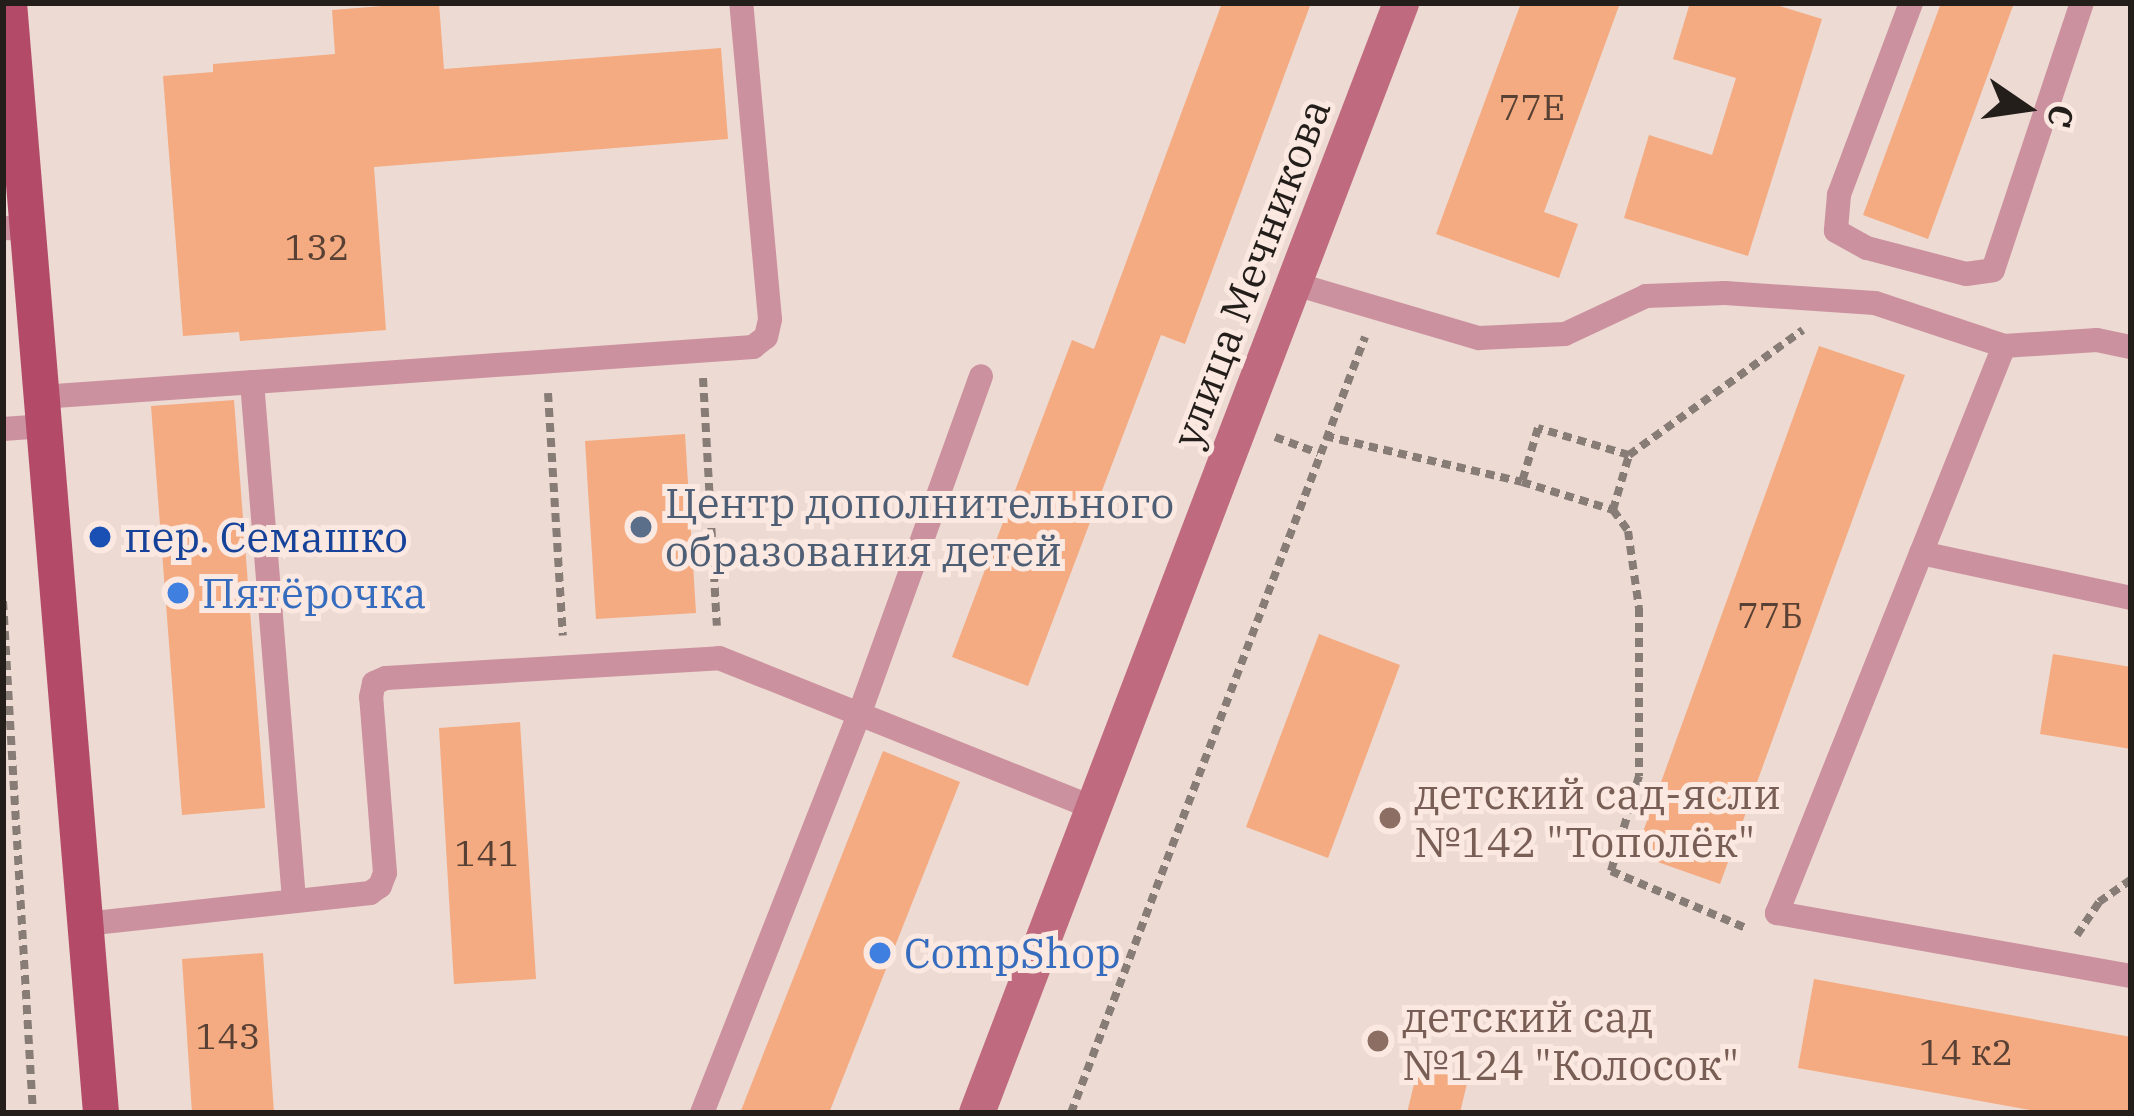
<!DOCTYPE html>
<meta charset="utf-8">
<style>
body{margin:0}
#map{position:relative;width:2134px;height:1116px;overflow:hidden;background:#ecdad3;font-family:"IBM Plex Serif",serif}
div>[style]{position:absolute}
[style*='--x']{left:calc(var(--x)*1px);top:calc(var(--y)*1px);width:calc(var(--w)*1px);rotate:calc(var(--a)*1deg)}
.building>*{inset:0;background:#f4ab81}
.path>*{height:8px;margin-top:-4px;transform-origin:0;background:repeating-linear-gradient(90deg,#887c77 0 9px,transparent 0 15px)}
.service>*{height:24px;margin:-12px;padding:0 12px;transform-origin:12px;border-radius:12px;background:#cc919e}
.secondary>*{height:36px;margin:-18px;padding:0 18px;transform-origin:18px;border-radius:18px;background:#bf6a7e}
.primary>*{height:36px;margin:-18px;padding:0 18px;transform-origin:18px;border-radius:18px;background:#b34b68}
.dots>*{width:33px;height:33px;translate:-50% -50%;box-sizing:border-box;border:6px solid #fae8e1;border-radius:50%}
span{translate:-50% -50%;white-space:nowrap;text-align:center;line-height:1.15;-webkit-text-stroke:10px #fae8e1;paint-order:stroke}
.number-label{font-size:36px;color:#584134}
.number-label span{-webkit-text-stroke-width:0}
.street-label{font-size:42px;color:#241e1b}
.service-label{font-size:42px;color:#4e5e75}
.left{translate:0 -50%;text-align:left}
.transit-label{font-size:42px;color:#164399}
.shop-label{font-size:42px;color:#366cbe}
.education-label{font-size:42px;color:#785e54}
.frame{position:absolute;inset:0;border:6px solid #241e1b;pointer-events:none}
.north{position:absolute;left:1966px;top:48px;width:120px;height:120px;-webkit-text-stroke:9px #fae8e1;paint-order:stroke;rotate:103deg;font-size:33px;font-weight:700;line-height:48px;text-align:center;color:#241e1b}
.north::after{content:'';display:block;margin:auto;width:42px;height:54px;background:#241e1b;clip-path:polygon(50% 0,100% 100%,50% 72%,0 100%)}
</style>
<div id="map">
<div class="building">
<i style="clip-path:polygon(420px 3px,439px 3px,444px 69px,721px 48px,728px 139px,374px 167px,386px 330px,240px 341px,239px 332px,183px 336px,163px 76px,213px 72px,213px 64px,335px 54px,332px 10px)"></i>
<i style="clip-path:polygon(1222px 3px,1311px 3px,1185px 344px,1161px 335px,1028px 686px,952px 657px,1072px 340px,1094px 349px)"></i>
<i style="clip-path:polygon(1521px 3px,1620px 3px,1544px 212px,1578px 224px,1559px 278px,1436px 234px)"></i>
<i style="clip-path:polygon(1690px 3px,1770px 3px,1822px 19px,1748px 256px,1624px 218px,1649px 135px,1712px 155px,1736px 78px,1673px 59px)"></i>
<i style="clip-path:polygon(1941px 3px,2014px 3px,1928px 239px,1863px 215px)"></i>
<i style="clip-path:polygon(1819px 346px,1905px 375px,1720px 884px,1635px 854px)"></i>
<i style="clip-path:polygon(234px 400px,265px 808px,182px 815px,151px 406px)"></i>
<i style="clip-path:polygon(685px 434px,696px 613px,596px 619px,585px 441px)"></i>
<i style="clip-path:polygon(1319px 634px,1400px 665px,1328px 858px,1246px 827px)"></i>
<i style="clip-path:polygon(2053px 654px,2131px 667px,2131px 749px,2040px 734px)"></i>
<i style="clip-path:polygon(520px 722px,536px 979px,454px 984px,439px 728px)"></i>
<i style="clip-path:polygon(883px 751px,960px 782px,829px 1113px,740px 1113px)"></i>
<i style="clip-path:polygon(263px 953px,274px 1113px,192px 1113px,182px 959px)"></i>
<i style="clip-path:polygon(1814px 979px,2131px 1037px,2131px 1113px,2046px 1113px,1798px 1068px)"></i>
<i style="clip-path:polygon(1418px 1068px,1468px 1079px,1460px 1113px,1407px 1113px)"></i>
</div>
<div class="path">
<i style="--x:703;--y:378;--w:248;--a:86.8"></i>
<i style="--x:548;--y:393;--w:243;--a:86.5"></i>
<i style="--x:1325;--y:436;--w:202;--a:13.1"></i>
<i style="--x:1275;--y:437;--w:46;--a:20.4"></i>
<i style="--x:1629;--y:455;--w:95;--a:-163.5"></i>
<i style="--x:1538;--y:428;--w:56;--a:106.5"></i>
<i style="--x:1522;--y:482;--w:95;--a:17.1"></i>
<i style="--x:1613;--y:510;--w:57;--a:-73.8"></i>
<i style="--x:1629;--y:455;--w:214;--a:-35.7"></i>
<i style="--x:1613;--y:510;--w:26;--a:54"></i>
<i style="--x:1628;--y:531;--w:78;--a:81.9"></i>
<i style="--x:1639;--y:608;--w:168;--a:90"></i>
<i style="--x:1639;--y:776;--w:99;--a:106.4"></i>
<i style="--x:1611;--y:871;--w:149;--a:22.9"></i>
<i style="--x:3;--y:601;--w:513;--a:86.65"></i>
<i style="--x:2077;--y:935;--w:40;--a:-56"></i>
<i style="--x:2099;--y:902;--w:39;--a:-35"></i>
<i style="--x:1071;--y:1113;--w:830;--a:-69.25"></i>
</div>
<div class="service">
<i style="--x:1911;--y:3;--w:205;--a:110.6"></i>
<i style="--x:1839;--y:195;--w:36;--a:95"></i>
<i style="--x:1836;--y:231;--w:35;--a:29"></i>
<i style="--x:1867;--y:248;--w:102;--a:14.7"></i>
<i style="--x:1966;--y:274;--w:27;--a:-8"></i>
<i style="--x:1993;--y:270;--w:281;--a:-71.6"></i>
<i style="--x:3;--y:228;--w:24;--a:2"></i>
<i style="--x:1295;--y:284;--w:192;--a:16.4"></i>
<i style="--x:1479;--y:338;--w:86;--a:-2.7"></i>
<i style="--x:1565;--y:334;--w:89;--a:-25.1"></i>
<i style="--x:1646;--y:296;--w:79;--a:-2.2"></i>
<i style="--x:1725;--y:293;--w:150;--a:3.8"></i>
<i style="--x:1875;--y:303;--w:136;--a:18.4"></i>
<i style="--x:2004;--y:346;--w:93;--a:-3.7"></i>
<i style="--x:2097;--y:340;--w:35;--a:12"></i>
<i style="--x:2004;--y:346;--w:611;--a:111.82"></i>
<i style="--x:1777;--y:913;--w:360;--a:10.1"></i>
<i style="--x:252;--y:382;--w:520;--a:85.36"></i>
<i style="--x:41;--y:397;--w:714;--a:-4.02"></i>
<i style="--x:753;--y:347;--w:16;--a:-38"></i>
<i style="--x:766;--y:337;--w:18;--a:-77"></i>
<i style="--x:770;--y:319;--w:317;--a:-95.2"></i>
<i style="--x:3;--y:429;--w:42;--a:-4.1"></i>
<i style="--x:1921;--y:553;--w:215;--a:12.1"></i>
<i style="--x:85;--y:924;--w:287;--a:-6.2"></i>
<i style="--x:370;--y:893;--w:12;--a:-35"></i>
<i style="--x:380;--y:886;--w:14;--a:-69"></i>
<i style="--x:385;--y:873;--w:177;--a:-94.5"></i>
<i style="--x:371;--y:697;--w:14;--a:-78"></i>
<i style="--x:374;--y:683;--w:13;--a:-23"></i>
<i style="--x:386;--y:678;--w:334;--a:-3.4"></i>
<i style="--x:719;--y:658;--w:404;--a:21.8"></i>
<i style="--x:702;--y:1113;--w:428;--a:-68.5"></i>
<i style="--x:859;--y:715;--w:360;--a:-70.2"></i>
</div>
<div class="secondary">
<i style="--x:977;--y:1113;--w:1188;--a:-69.09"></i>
</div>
<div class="primary">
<i style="--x:9;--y:3;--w:1114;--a:85.26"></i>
</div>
<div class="dots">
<i style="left:641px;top:527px;background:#5c6f8a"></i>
<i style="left:100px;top:537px;background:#1a4fb4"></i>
<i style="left:178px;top:593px;background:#3f7fe0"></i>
<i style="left:1390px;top:818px;background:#8d6e63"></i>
<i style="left:880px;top:953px;background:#3f7fe0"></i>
<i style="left:1378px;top:1041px;background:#8d6e63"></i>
</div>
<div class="number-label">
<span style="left:1532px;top:107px">77Е</span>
<span style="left:317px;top:247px">132</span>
<span style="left:1770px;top:615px">77Б</span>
<span style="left:487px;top:853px">141</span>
<span style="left:228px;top:1036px">143</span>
<span style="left:1966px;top:1052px">14 к2</span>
</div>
<div class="street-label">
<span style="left:1251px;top:273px;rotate:-69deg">улица Мечникова</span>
</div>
<div class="service-label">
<span class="left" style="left:665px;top:527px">Центр дополнительного<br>образования детей</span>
</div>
<div class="transit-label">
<span class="left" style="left:124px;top:537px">пер. Семашко</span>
</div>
<div class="shop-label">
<span class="left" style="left:202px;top:593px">Пятёрочка</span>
<span class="left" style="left:904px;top:953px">CompShop</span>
</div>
<div class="education-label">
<span class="left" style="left:1414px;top:818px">детский сад-ясли<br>№142 "Тополёк"</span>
<span class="left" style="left:1402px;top:1041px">детский сад<br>№124 "Колосок"</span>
</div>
<div class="frame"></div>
<div class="north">С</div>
</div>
